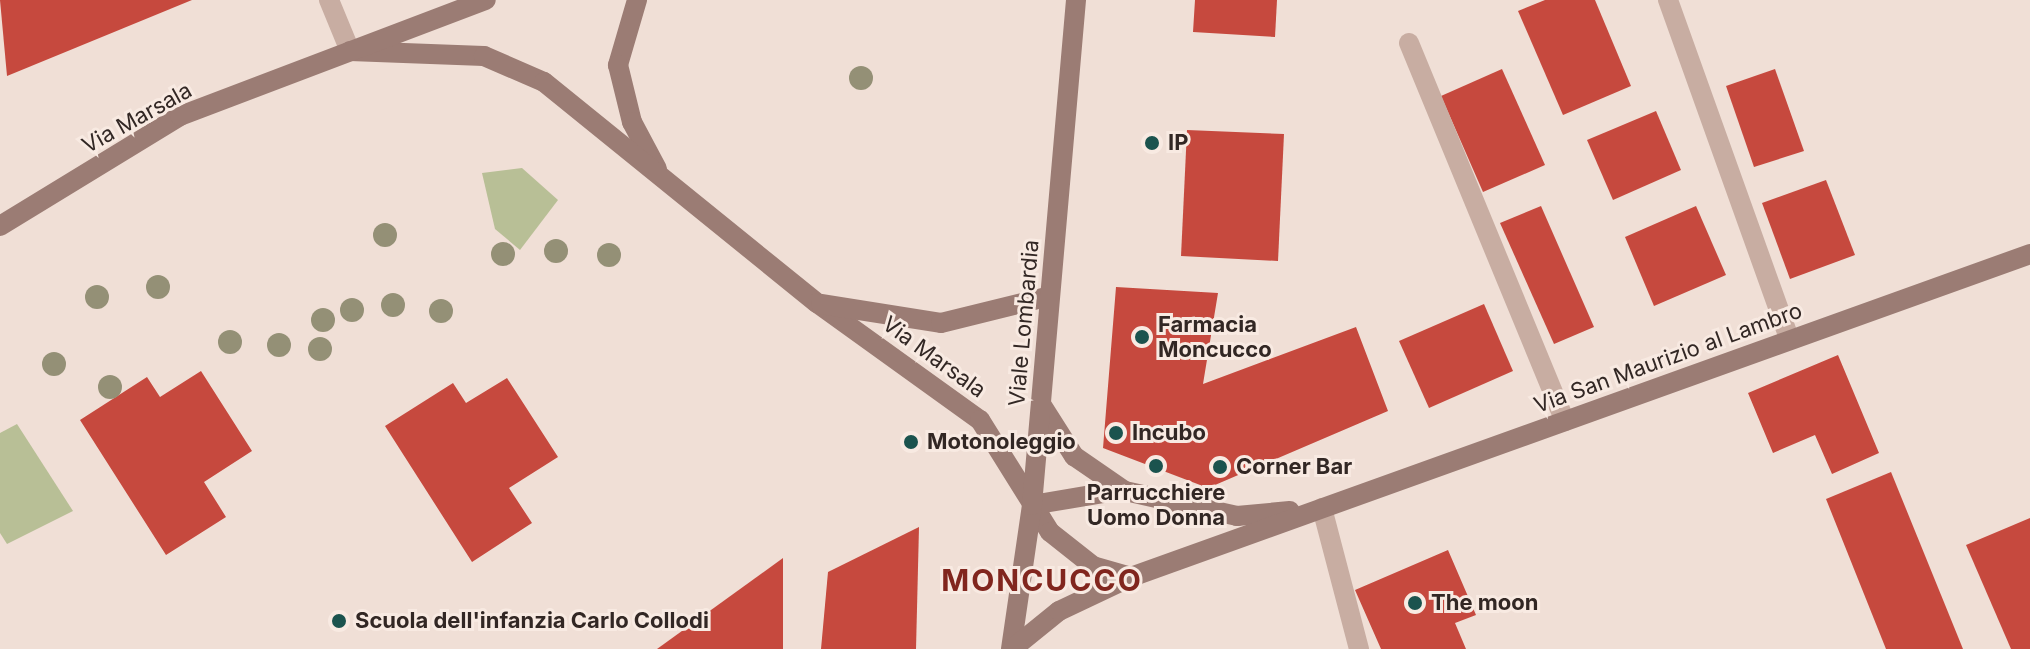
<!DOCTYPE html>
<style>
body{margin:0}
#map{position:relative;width:2030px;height:649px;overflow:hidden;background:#f0dfd6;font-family:Inter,sans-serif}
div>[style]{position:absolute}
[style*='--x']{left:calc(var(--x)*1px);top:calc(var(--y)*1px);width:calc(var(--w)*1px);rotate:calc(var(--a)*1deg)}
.green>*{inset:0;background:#b8bf96}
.building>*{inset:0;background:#c6493e}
.service>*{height:20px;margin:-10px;padding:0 10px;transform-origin:10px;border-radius:10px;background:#c8ada2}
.minor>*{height:20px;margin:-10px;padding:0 10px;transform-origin:10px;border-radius:10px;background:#c8ada2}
.secondary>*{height:20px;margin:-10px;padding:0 10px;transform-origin:10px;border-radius:10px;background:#9b7c74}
.trees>*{width:24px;height:24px;margin:-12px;border-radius:50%;background:#949076}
.dots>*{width:22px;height:22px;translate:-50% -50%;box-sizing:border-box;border:4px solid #f8eae2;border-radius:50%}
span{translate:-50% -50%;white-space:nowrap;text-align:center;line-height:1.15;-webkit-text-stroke:6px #f8eae2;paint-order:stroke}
.street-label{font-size:22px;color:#322724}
.poi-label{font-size:22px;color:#322724;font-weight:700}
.left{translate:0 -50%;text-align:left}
.district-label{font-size:30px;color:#81261e;font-weight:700;letter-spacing:2px}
</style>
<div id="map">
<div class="green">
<i style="clip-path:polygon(522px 168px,558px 200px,520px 250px,495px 229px,482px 173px)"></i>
<i style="clip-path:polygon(17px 424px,73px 511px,7px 544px,0 533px,0 433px)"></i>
</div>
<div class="building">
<i style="clip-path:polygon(0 0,192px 0,7px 76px)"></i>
<i style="clip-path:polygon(1195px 0,1277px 0,1275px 37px,1193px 32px)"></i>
<i style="clip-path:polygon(1545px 0,1595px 0,1631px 86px,1563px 115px,1518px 11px)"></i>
<i style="clip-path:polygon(1502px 69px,1545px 165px,1483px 192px,1441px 96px)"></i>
<i style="clip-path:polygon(1775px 69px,1804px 151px,1754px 167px,1726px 86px)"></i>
<i style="clip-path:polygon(1656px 111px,1681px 170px,1613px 200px,1587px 140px)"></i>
<i style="clip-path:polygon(1187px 130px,1284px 134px,1278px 261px,1181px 256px)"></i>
<i style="clip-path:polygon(1826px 180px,1855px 255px,1790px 279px,1762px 203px)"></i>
<i style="clip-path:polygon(1541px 206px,1594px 327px,1554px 344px,1500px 223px)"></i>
<i style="clip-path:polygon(1696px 206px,1726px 275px,1654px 306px,1625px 237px)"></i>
<i style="clip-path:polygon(1116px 287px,1218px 293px,1203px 384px,1356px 327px,1388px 411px,1208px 488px,1103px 448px)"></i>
<i style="clip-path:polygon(1484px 304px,1513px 371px,1429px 408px,1399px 341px)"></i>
<i style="clip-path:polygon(1838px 355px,1879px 453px,1832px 474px,1815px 435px,1773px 453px,1748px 393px)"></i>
<i style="clip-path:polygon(201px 371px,252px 451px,204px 482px,226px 517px,166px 555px,80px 420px,147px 377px,160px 397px)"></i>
<i style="clip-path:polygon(507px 378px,558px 457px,509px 488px,532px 523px,472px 562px,385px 426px,453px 383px,466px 403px)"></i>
<i style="clip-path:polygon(1891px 472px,1963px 649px,1886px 649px,1826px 499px)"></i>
<i style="clip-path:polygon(2030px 518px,2030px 649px,2011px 649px,1966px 545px)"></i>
<i style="clip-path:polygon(919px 527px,916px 649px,821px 649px,828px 572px)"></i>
<i style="clip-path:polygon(1448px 550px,1476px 615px,1455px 623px,1466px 649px,1381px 649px,1355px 590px)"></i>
<i style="clip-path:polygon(783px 558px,783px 649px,657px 649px)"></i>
</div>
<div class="service">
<i style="--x:1668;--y:0;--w:361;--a:70.3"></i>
<i style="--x:1409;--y:43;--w:409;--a:67.6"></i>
<i style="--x:1322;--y:508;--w:146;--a:75.3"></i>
</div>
<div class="minor">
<i style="--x:329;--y:0;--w:55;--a:67.6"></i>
</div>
<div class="secondary">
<i style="--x:637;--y:0;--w:68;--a:106.3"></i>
<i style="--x:618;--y:65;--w:59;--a:76.2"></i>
<i style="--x:632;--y:122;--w:53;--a:62"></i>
<i style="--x:350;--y:51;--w:134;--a:2.1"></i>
<i style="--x:484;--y:56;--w:65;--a:23.4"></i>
<i style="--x:544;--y:82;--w:351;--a:39"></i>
<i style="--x:817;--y:303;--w:201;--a:35.7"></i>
<i style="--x:980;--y:420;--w:132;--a:58"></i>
<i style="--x:1050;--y:532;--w:55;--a:38.3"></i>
<i style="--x:1093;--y:566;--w:40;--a:16"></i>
<i style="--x:0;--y:226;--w:211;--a:-31.4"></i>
<i style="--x:180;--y:116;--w:327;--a:-20.8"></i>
<i style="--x:821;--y:304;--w:121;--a:9"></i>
<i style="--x:941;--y:323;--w:112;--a:-13.9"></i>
<i style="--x:1041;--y:404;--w:62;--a:57.6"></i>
<i style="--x:1074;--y:456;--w:62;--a:34.5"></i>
<i style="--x:1125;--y:491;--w:115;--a:12.6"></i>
<i style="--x:1237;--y:516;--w:53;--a:-5.4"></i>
<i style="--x:1032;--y:505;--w:91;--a:-9.5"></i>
<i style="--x:1011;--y:649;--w:146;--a:-81.7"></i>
<i style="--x:1032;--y:505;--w:507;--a:-85.02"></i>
<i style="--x:1012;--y:649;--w:60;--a:-39"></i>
<i style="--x:1059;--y:611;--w:80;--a:-25.3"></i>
<i style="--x:1131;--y:577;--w:955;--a:-19.76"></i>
</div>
<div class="trees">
<i style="left:861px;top:78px"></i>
<i style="left:385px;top:235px"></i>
<i style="left:556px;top:251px"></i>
<i style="left:503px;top:254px"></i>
<i style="left:609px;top:255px"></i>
<i style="left:158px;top:287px"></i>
<i style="left:97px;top:297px"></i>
<i style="left:393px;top:305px"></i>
<i style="left:352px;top:310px"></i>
<i style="left:441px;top:311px"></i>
<i style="left:323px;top:320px"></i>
<i style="left:230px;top:342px"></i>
<i style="left:279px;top:345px"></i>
<i style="left:320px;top:349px"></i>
<i style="left:54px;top:364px"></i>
<i style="left:110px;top:387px"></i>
</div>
<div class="dots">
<i style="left:1152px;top:143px;background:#1b534e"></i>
<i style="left:1142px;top:337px;background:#1b534e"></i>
<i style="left:1116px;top:433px;background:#1b534e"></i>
<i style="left:911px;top:442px;background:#1b534e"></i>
<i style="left:1156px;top:466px;background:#1b534e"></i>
<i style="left:1220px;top:467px;background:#1b534e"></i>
<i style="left:1415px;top:603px;background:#1b534e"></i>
<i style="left:339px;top:621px;background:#1b534e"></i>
</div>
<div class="street-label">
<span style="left:137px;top:118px;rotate:-29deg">Via Marsala</span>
<span style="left:1024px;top:323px;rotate:-85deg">Viale Lombardia</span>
<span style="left:934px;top:357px;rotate:36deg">Via Marsala</span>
<span style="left:1668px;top:358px;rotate:-20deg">Via San Maurizio al Lambro</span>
</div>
<div class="poi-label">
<span class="left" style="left:1168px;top:143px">IP</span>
<span class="left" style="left:1158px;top:337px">Farmacia<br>Moncucco</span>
<span class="left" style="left:1132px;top:433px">Incubo</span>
<span class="left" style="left:927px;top:442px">Motonoleggio</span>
<span class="left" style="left:1236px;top:467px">Corner Bar</span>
<span style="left:1156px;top:505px">Parrucchiere<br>Uomo Donna</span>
<span class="left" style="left:1431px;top:603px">The moon</span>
<span class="left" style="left:355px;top:621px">Scuola dell'infanzia Carlo Collodi</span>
</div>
<div class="district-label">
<span style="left:1042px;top:580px">MONCUCCO</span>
</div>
</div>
